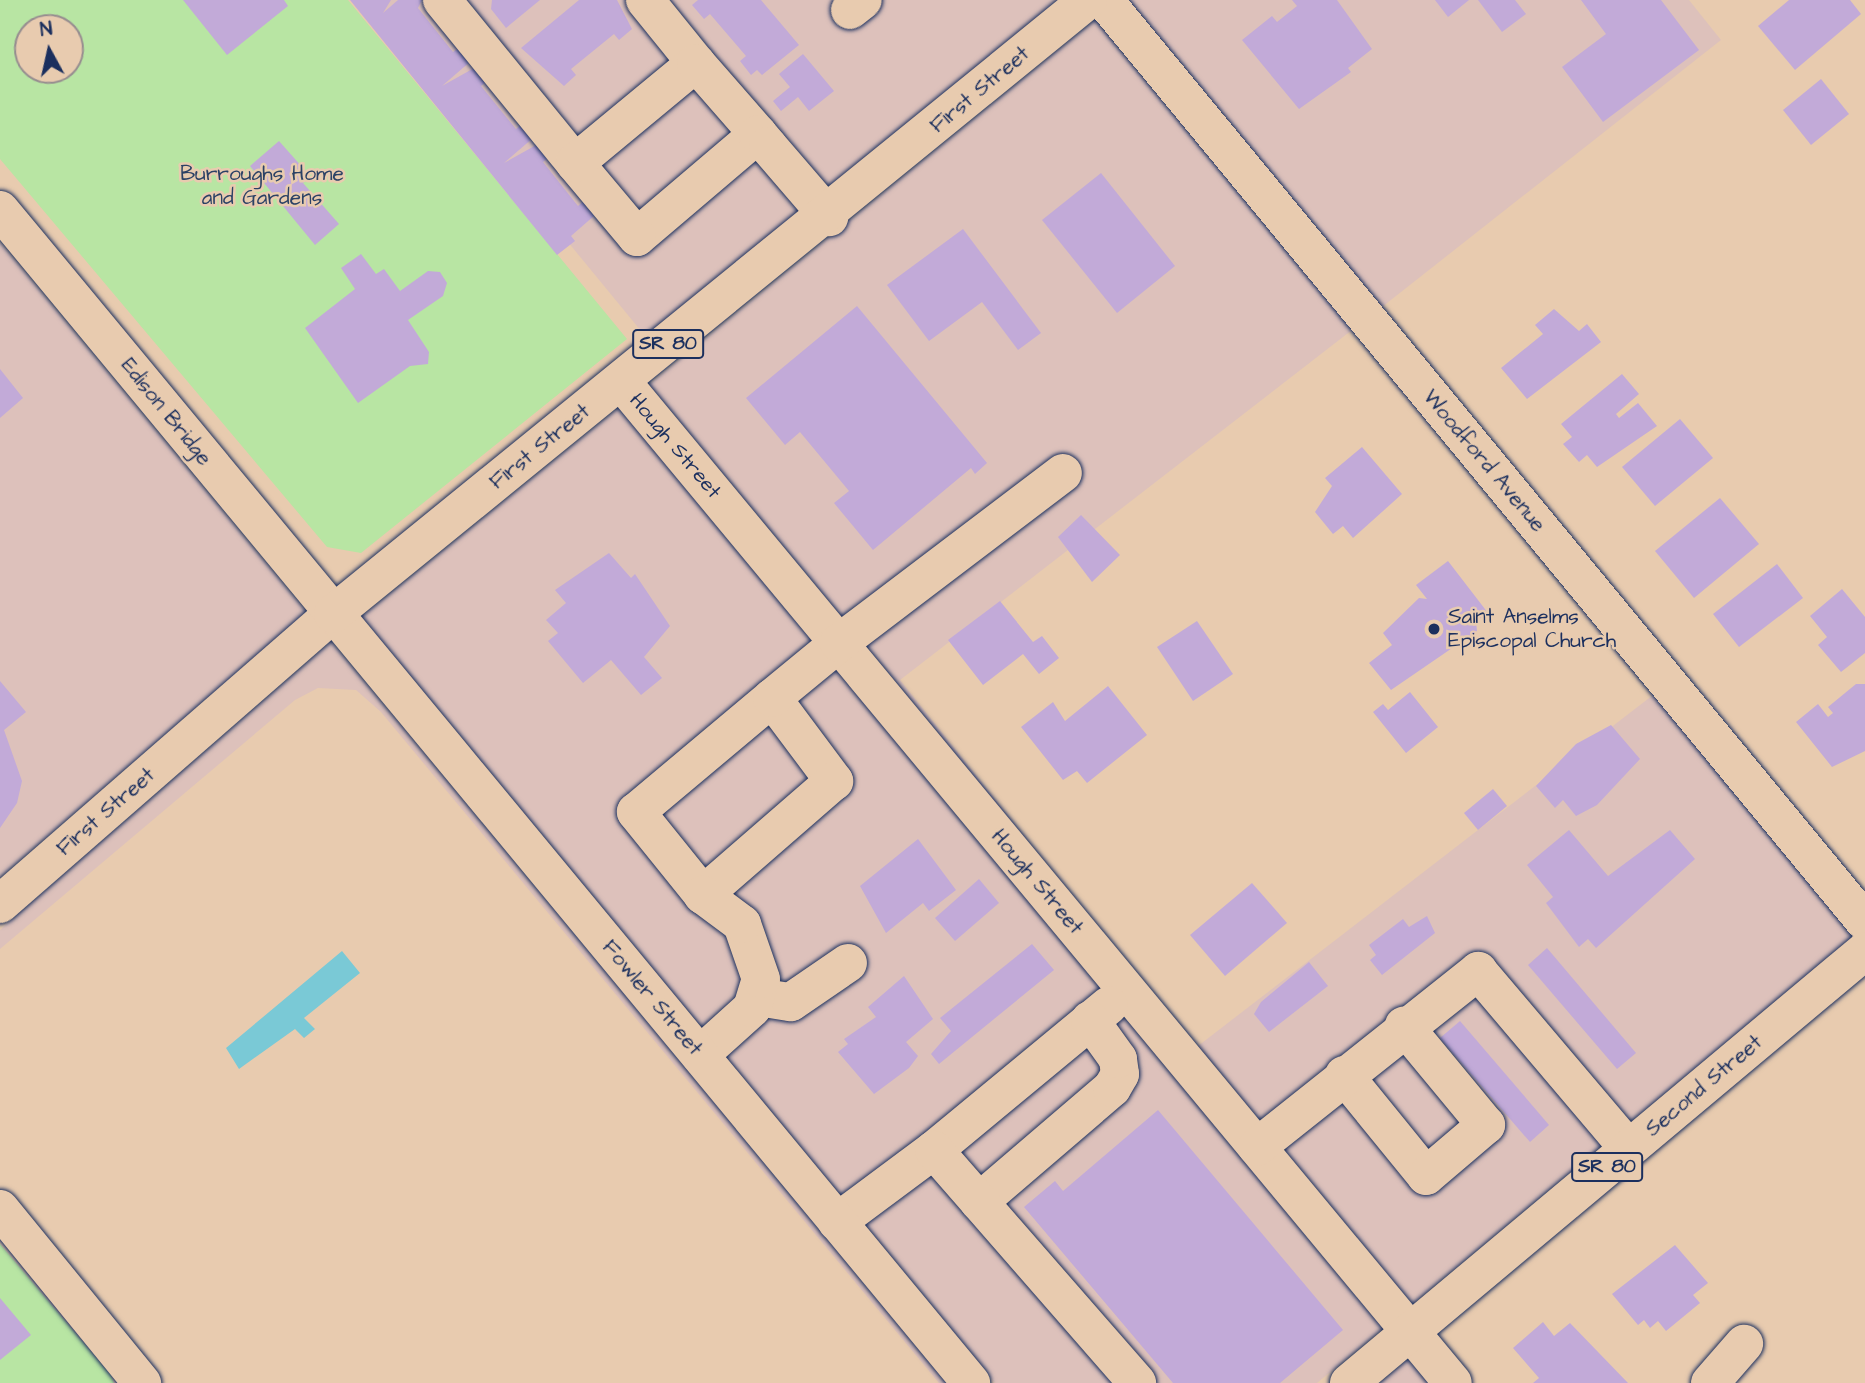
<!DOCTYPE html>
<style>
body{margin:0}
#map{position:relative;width:1865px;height:1383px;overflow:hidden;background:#e8cbaf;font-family:"Architects Daughter",sans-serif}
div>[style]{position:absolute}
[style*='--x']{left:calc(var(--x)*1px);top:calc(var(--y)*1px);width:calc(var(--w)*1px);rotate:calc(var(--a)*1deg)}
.built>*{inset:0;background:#ddc1bb}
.green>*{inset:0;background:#b8e5a3}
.water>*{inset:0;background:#7ac9d6}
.building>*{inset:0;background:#c2aad8}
.roads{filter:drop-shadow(0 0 2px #1b2f5e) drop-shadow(0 0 2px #1b2f5e)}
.minor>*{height:38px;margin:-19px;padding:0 19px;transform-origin:19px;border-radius:19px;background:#e8cbaf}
.major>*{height:38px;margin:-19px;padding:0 19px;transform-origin:19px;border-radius:19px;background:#e8cbaf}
.dots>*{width:19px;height:19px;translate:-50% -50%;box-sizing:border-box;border:4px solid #e8cbaf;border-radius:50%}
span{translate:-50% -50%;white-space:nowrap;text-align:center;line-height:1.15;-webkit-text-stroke:5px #e8cbaf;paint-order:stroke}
.shield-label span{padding:2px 5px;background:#e8cbaf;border:2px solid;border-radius:5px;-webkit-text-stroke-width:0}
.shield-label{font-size:19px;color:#1b2f5e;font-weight:700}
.street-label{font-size:21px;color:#1b2f5e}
.park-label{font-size:21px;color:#2b4165}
.poi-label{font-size:21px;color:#1b2f5e}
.left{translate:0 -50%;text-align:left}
.north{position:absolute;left:14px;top:14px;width:70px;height:70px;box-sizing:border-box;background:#e8cbaf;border:2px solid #968d8f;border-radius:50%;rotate:352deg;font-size:19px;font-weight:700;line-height:28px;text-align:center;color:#1b2f5e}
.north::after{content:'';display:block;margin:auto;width:24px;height:32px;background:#1b2f5e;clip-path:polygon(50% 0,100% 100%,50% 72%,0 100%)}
</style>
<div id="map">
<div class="built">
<i style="clip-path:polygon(369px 0,1058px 0,646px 337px)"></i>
<i style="clip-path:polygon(1128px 0,1689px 0,1721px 40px,1382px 307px)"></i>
<i style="clip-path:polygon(1095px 20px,1352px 330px,900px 680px,1038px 853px,649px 385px)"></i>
<i style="clip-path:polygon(0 243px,306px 612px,0 877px)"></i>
<i style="clip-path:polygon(619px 408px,1383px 1328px,1317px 1383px,995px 1383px,360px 618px)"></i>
<i style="clip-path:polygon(331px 642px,686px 1068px,946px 1383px,939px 1383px,381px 712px,356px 690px,318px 688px,295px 700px,0 949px,0 930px)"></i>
<i style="clip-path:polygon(1653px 695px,1853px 936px,1412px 1304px,1198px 1046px)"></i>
<i style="clip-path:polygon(1408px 1359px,1428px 1383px,1380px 1383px)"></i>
</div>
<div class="green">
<i style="clip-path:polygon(evenodd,0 0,348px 0,627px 339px,361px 553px,327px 547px,0 159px,0 0,28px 28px,70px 28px,70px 70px,28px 70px,28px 28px)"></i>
<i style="clip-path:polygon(0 1244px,111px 1375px,114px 1383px,0 1383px)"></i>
</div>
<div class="water">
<i style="clip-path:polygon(342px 951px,360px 973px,304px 1018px,315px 1029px,304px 1038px,295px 1029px,239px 1069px,226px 1048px)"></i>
</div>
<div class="building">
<i style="clip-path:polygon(183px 0,284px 0,288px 6px,227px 55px)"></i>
<i style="clip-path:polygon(350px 0,391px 0,383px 13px,398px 0,422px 0,418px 8px,453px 52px,460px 47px,471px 61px,442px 86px,476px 67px,487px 81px,481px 86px,516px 129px,522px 124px,533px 138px,504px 163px,538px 144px,549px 157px,543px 162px,578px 206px,584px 201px,595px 215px,571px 236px,575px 241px,557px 255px)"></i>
<i style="clip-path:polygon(492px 0,540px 0,506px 28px,491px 9px)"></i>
<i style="clip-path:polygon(579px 0,617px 0,632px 29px,619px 40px,614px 34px,571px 69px,576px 75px,564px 86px,521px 48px)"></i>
<i style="clip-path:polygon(698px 0,761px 0,799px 45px,762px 75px,757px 70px,751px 75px,740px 61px,746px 56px,710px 14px,704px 19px,692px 5px)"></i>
<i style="clip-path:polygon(1292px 0,1337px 0,1372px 49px,1348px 68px,1351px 72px,1299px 109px,1242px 40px,1272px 16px,1277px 22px,1297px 6px)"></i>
<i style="clip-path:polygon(1435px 0,1469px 0,1448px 17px)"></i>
<i style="clip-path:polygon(1478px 0,1515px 0,1526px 14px,1502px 32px)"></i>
<i style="clip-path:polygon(1581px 0,1661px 0,1699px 50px,1603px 122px,1562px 67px,1606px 34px)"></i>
<i style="clip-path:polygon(1789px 0,1850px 0,1861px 14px,1795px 70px,1758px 26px)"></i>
<i style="clip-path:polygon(803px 54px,834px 91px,809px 111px,798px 97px,781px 111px,773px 101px,790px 87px,779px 74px)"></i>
<i style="clip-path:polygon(1821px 79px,1849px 114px,1811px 145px,1783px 110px)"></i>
<i style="clip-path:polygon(279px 141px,311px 177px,303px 183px,339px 224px,315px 245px,250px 166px)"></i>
<i style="clip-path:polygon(1101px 173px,1175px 266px,1117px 313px,1042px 220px)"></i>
<i style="clip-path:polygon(963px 229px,1041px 333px,1018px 350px,982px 302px,929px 341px,887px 285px)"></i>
<i style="clip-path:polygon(361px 254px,376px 274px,384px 269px,400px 291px,428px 271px,440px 272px,447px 283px,443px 296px,408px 320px,429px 352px,428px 364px,410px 366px,358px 403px,305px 328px,355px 289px,341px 268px)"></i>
<i style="clip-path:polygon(857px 306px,987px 463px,975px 474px,971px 468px,873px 550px,834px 503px,849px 491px,800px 432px,785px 445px,746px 398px)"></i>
<i style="clip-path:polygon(1554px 309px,1579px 331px,1587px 324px,1601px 342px,1527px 399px,1501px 368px,1543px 334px,1535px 325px)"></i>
<i style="clip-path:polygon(0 369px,23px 398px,0 418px)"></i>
<i style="clip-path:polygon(1622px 374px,1639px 394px,1616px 414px,1619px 418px,1638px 403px,1657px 426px,1597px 467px,1587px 455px,1579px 462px,1563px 444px,1572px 437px,1561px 424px)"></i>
<i style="clip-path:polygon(1680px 419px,1713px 458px,1655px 506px,1622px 467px)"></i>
<i style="clip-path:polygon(1362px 447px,1402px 494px,1353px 538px,1343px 526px,1333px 534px,1315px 512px,1332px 486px,1325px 478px)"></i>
<i style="clip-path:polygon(1720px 498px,1759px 544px,1694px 598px,1655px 551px)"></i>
<i style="clip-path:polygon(1081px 515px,1120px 555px,1092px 582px,1058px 537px)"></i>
<i style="clip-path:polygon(609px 553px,631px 578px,635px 574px,670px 626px,644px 657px,662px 678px,641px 695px,611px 660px,583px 683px,548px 641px,558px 633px,546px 620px,566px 603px,555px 590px)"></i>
<i style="clip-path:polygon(1448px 561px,1488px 613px,1476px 621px,1477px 631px,1391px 690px,1369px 663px,1392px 645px,1383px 633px,1419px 598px,1427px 599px,1416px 585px)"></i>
<i style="clip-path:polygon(1777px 564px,1803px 598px,1739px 647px,1713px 614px)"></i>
<i style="clip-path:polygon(1842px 589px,1865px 617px,1865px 653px,1841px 672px,1818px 645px,1827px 637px,1810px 616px)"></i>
<i style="clip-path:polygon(1000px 601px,1033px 642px,1042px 636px,1059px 658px,1039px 674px,1023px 654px,983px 685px,948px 640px)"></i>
<i style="clip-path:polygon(1197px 621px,1233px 674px,1193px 701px,1157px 647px)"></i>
<i style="clip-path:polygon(0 681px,26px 712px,4px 730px,22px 781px,17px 803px,0 828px)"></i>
<i style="clip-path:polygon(1856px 684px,1865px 684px,1865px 751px,1832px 767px,1796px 722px,1818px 704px,1828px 717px,1833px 713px,1828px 707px)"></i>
<i style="clip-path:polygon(1108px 686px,1147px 735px,1087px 783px,1077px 771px,1063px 780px,1021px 727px,1053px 702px,1065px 721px)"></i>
<i style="clip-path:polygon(1410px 692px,1438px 727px,1406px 753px,1373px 712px,1383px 704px,1388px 710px)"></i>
<i style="clip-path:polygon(1611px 725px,1640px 759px,1597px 805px,1576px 816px,1563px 800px,1555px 808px,1536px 786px,1576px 744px)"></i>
<i style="clip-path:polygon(1493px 789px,1507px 806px,1478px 830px,1464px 813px)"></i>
<i style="clip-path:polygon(1569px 830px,1608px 876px,1670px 830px,1695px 859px,1596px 948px,1588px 939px,1579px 947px,1546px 903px,1553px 897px,1527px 865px)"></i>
<i style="clip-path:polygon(918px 839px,956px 890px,929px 911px,923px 903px,886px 933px,860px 886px)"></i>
<i style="clip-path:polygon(979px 879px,999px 903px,955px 941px,935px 918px)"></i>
<i style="clip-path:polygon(1252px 883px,1287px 923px,1225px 976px,1190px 935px)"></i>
<i style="clip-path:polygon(1427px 916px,1435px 933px,1382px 975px,1370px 960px,1376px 955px,1369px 945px,1403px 919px,1409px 927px)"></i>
<i style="clip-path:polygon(1032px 944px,1054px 970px,939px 1064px,931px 1054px,951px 1031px,940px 1018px)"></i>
<i style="clip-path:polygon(1547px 948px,1636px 1053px,1617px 1069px,1528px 965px)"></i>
<i style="clip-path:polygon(1309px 962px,1328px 986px,1269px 1032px,1254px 1014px,1261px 1002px)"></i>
<i style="clip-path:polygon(904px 976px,933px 1019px,906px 1042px,918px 1056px,909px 1068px,874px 1094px,838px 1052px,848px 1044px,844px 1039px,876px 1017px,868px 1007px)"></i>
<i style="clip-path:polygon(1460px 1021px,1549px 1125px,1530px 1142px,1440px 1038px)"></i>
<i style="clip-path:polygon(1158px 1110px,1343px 1330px,1280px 1383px,1173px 1383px,1024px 1207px,1055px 1181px,1063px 1191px)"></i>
<i style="clip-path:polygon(1675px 1245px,1708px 1283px,1693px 1295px,1700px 1303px,1666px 1331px,1658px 1321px,1650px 1328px,1644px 1320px,1638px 1325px,1612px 1294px)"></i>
<i style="clip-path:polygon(0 1298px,31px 1335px,0 1360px)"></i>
<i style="clip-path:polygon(1543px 1322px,1554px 1336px,1570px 1323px,1628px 1383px,1533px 1383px,1539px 1378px,1513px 1348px)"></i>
</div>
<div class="roads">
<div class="minor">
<i style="--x:442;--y:0;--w:210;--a:50.8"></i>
<i style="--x:645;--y:0;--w:81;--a:51"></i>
<i style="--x:1104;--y:0;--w:1195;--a:50.46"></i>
<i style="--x:850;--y:10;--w:16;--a:-38"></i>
<i style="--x:758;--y:134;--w:159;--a:139.6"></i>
<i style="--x:637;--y:237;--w:97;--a:-130"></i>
<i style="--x:575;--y:163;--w:157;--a:-39.6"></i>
<i style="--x:696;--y:63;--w:94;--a:48.9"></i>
<i style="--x:758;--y:134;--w:16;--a:50"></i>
<i style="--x:768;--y:146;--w:94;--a:49.3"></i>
<i style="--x:621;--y:381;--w:1302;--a:50.3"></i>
<i style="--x:772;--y:698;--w:104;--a:53.2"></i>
<i style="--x:834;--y:781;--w:174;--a:139"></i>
<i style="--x:703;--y:895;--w:107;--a:-128.9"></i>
<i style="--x:636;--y:812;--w:177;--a:-40"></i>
<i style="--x:772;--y:698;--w:87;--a:-39.4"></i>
<i style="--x:839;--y:643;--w:281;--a:-37.2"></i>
<i style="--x:0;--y:904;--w:442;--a:-41.1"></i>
<i style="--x:758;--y:997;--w:33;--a:9"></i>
<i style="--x:791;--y:1002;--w:69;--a:-34.4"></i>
<i style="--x:700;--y:1055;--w:70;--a:-42.1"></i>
<i style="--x:752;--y:1008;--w:30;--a:-73"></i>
<i style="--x:761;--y:979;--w:58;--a:-109.1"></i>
<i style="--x:742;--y:924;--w:49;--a:-143.4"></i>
<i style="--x:1344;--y:1075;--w:130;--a:50.9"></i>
<i style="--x:1426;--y:1176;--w:79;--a:-40.4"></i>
<i style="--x:1486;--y:1125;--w:129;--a:-129.6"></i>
<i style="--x:1257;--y:1147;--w:283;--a:-38.5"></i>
<i style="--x:1478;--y:971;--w:233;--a:49.7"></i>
<i style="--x:934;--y:1150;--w:227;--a:-39.6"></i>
<i style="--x:979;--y:1202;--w:175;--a:-40.6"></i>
<i style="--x:1112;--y:1088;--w:16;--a:-60"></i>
<i style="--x:1120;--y:1074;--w:15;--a:-98"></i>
<i style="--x:1118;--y:1059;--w:48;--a:-125.7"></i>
<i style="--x:0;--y:1209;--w:225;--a:50.8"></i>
<i style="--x:837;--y:1222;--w:121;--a:-36.6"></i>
<i style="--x:934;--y:1150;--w:309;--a:48.9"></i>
<i style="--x:1710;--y:1383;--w:52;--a:-48.9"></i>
</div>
<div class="major">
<i style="--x:0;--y:210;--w:1523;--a:50.38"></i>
<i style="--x:333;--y:614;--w:973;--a:-39.12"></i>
<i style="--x:1349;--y:1383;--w:673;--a:-39.94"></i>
</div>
</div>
<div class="dots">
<i style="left:1434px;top:629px;background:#1b2f5e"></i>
</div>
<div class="shield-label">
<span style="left:668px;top:344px">SR 80</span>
<span style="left:1607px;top:1167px">SR 80</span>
</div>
<div class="street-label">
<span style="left:980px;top:90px;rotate:-40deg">First Street</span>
<span style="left:166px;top:412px;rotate:51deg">Edison Bridge</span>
<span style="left:675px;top:446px;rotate:50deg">Hough Street</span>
<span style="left:540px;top:447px;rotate:-39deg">First Street</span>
<span style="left:1484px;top:461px;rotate:50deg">Woodford Avenue</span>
<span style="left:106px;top:812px;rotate:-41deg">First Street</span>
<span style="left:1037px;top:882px;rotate:50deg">Hough Street</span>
<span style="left:652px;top:998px;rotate:50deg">Fowler Street</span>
<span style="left:1704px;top:1086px;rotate:-40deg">Second Street</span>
</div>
<div class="park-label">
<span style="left:262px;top:186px">Burroughs Home<br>and Gardens</span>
</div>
<div class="poi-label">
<span class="left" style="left:1448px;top:629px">Saint Anselms<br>Episcopal Church</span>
</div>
<div class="north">N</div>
</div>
